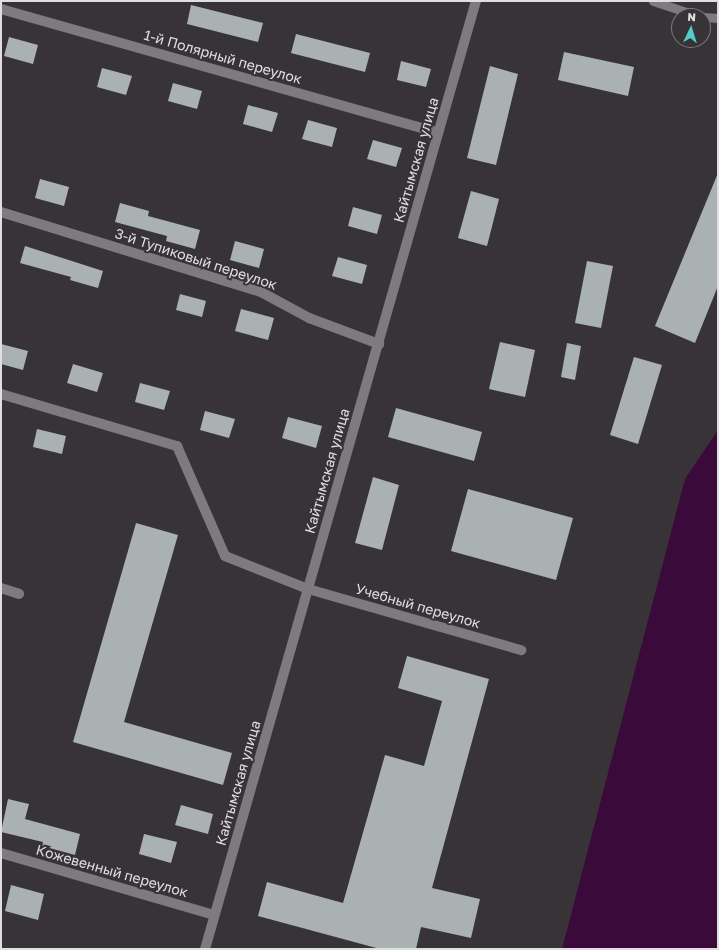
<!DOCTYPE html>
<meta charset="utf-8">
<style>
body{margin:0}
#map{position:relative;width:719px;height:950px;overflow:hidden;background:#373337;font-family:"Golos Text",sans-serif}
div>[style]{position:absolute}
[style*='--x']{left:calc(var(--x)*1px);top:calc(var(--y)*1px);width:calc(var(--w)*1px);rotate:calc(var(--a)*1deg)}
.water>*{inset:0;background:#390a3a}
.building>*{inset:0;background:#aab2b1}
.lane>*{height:9px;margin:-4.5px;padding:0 4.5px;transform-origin:4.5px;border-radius:4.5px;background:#7e7a7e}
.street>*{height:10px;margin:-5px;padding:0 5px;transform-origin:5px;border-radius:5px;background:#7e7a7e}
.secondary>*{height:10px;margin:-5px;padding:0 5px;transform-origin:5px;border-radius:5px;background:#7e7a7e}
span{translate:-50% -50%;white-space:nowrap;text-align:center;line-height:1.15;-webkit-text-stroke:4px #373337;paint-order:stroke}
.street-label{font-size:14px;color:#e0dee0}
.frame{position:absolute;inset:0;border:2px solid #e0dee0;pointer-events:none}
.north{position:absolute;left:671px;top:8px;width:40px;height:40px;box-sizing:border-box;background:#373337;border:1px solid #7b777b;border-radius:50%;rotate:4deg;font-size:11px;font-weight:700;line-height:16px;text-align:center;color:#e0dee0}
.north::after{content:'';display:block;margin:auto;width:14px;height:18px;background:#54cdc8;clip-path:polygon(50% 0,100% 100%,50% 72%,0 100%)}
</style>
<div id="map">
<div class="water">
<i style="clip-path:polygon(718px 430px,718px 949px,562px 949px,685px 479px)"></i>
</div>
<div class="building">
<i style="clip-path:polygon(191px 5px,263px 23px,258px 42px,187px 24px)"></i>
<i style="clip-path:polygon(296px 34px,370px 53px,365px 72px,291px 53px)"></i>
<i style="clip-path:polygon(9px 37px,38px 45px,33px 64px,4px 56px)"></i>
<i style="clip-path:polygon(564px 52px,634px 67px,628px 96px,558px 80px)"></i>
<i style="clip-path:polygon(401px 61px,431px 69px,426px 87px,397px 80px)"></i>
<i style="clip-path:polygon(490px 66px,518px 74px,496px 165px,467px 158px)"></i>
<i style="clip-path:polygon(102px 68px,132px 76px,126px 95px,97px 87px)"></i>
<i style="clip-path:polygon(173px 83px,202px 91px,197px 109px,168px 101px)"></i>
<i style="clip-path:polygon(248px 105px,278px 113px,272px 132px,243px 124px)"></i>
<i style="clip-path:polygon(308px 120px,337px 128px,332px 147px,302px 139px)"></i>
<i style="clip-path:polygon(373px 140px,402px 148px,396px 167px,367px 159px)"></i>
<i style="clip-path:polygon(718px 173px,718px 286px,695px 343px,655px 326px)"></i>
<i style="clip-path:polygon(40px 179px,69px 187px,64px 206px,35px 198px)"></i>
<i style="clip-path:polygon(471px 191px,499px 199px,487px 246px,458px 238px)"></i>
<i style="clip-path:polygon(120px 203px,149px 211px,148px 216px,200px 230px,195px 249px,166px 241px,167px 236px,115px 222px)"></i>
<i style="clip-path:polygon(353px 207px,382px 215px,377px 234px,348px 226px)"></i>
<i style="clip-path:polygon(235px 241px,264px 249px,259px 268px,230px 260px)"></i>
<i style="clip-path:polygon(25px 246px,103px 271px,98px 288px,70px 280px,71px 277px,20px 263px)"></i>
<i style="clip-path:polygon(338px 257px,367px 265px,362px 284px,332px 276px)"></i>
<i style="clip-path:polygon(587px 261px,613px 266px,601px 328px,575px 323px)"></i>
<i style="clip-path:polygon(180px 294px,206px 301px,202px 317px,176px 310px)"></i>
<i style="clip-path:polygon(241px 309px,274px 318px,268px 340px,235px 331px)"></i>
<i style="clip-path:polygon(500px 342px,535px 350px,525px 397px,489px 389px)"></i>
<i style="clip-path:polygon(567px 343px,581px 346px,575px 380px,561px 377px)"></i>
<i style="clip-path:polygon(1px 344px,28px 351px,23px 370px,1px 364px)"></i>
<i style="clip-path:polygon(634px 357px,662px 365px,638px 444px,610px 435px)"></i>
<i style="clip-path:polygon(73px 364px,103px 373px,97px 392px,67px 383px)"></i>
<i style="clip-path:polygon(140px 383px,170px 391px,164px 410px,135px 402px)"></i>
<i style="clip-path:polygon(396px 408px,482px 432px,474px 461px,388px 437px)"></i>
<i style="clip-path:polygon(205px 411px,235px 419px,229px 438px,200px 430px)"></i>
<i style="clip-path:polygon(288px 417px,322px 426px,316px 448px,282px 438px)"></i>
<i style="clip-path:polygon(37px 429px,66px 436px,62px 454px,33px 447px)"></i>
<i style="clip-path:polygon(373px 477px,399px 485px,382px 550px,355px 543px)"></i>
<i style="clip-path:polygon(468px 489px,573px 518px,556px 580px,451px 551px)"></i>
<i style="clip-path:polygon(136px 523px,178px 535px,124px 722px,232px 753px,223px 785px,73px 742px)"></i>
<i style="clip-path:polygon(407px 656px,489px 679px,432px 888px,480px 899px,471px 938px,421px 927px,416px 949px,380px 949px,258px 916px,267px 882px,343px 903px,385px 755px,424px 766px,442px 701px,398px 688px)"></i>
<i style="clip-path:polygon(8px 799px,29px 804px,25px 819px,80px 834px,75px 855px,42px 846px,43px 842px,1px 832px)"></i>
<i style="clip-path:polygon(181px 805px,213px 814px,208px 834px,175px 825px)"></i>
<i style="clip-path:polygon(144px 834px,177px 842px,171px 863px,139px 854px)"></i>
<i style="clip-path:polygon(11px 885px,44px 894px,38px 920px,5px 911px)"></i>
</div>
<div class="lane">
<i style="--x:653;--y:1;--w:47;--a:18.4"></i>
<i style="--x:703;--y:17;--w:15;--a:4"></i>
</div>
<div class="street">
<i style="--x:1;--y:9;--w:454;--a:15.8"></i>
<i style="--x:1;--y:212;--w:272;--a:17.1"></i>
<i style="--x:261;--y:292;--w:55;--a:28.4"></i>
<i style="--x:309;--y:318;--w:75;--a:20.4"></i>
<i style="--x:1;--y:394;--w:184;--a:16.5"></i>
<i style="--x:177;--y:446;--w:120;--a:66.4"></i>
<i style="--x:225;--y:556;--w:89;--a:21.7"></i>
<i style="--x:308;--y:589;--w:222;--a:16"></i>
<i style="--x:1;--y:588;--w:19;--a:18"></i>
<i style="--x:1;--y:853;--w:222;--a:16.2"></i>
</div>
<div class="secondary">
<i style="--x:205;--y:949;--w:986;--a:-74.05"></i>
</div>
<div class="street-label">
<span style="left:223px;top:57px;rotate:16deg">1-й Полярный переулок</span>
<span style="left:416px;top:160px;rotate:-74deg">Кайтымская улица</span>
<span style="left:196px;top:259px;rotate:18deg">3-й Тупиковый переулок</span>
<span style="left:327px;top:471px;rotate:-74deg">Кайтымская улица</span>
<span style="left:418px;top:606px;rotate:16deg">Учебный переулок</span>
<span style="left:238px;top:783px;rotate:-74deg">Кайтымская улица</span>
<span style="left:112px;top:871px;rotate:16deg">Кожевенный переулок</span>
</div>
<div class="frame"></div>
<div class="north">N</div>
</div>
